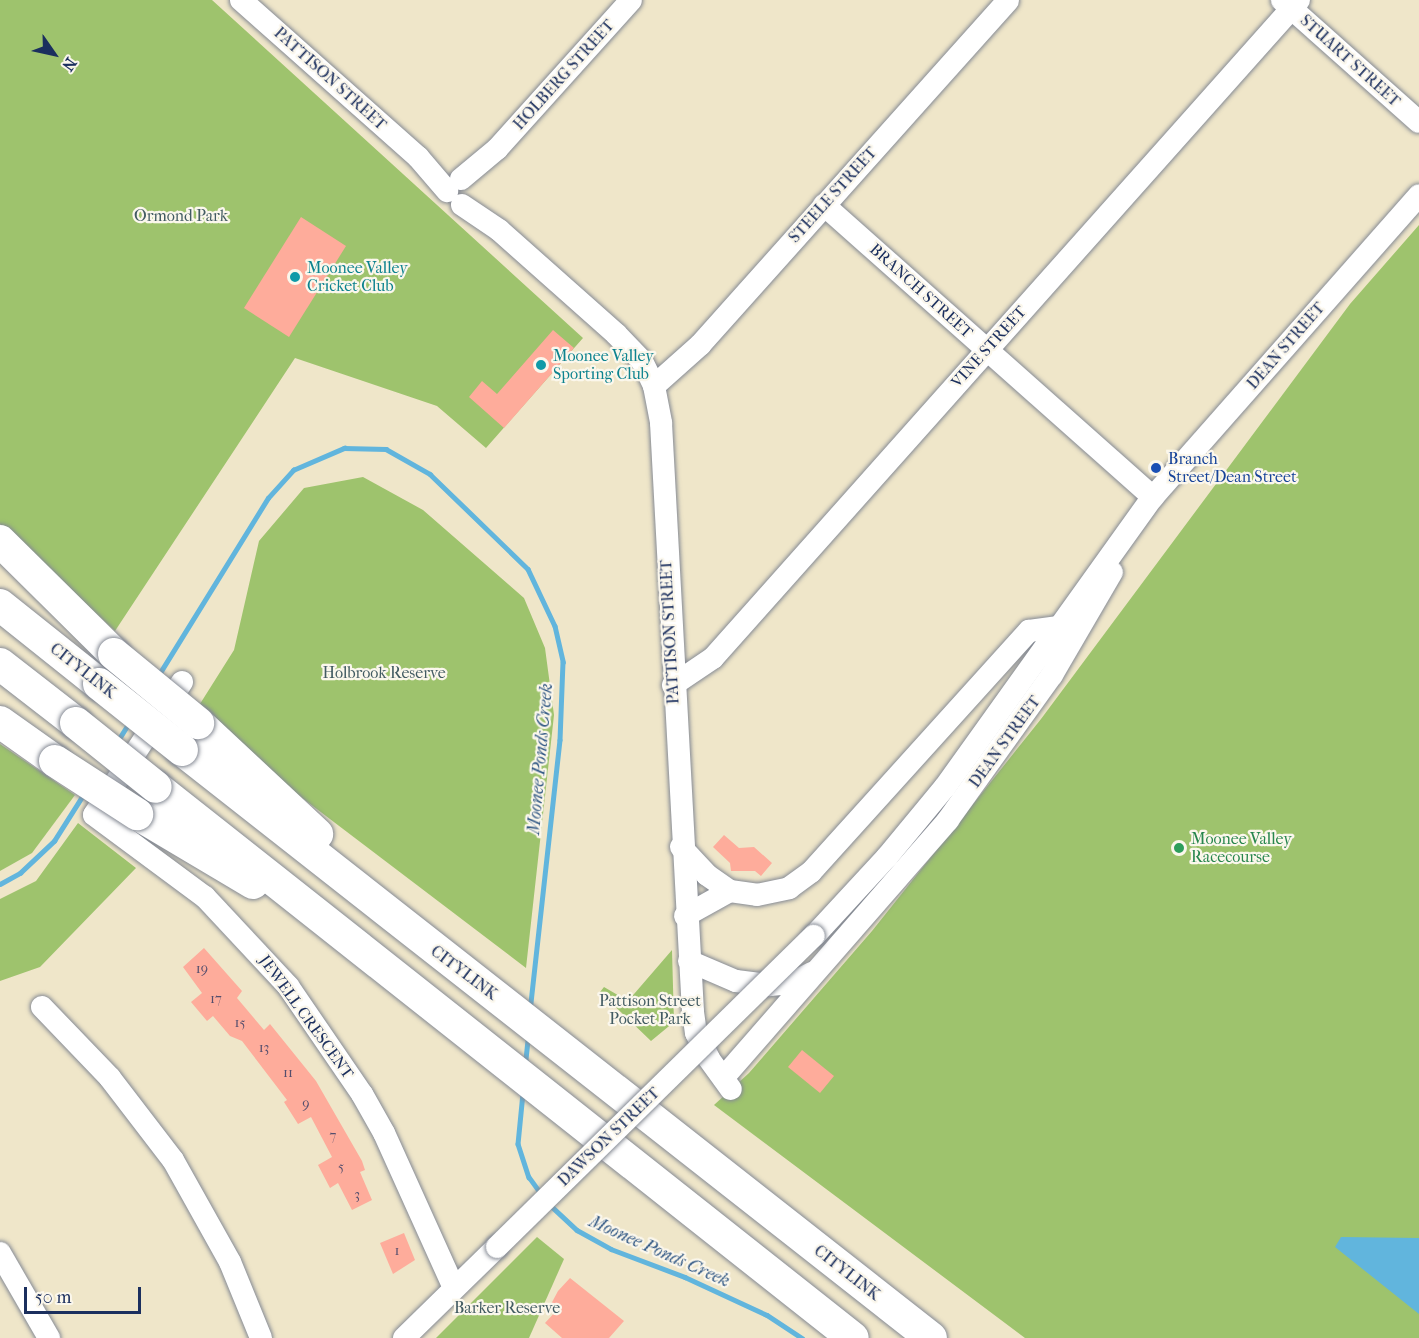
<!DOCTYPE html>
<style>
body{margin:0}
#map{position:relative;width:1419px;height:1338px;overflow:hidden;background:#efe6c9;font-family:"IM FELL French Canon",serif}
div>[style]{position:absolute}
[style*='--x']{left:calc(var(--x)*1px);top:calc(var(--y)*1px);width:calc(var(--w)*1px);rotate:calc(var(--a)*1deg)}
.green>*{inset:0;background:#9ec36d}
.water>*{inset:0;background:#61b5dd}
.stream>*{height:4.5px;margin:-2.25px;padding:0 2.25px;transform-origin:2.25px;border-radius:2.25px;background:#61b5dd}
.building>*{inset:0;background:#feac9b}
.roads{filter:drop-shadow(0 0 2px #858a94) drop-shadow(0 0 2px #858a94)}
.minor>*{height:22px;margin:-11px;padding:0 11px;transform-origin:11px;border-radius:11px;background:#fff}
.highway>*{height:32px;margin:-16px;padding:0 16px;transform-origin:16px;border-radius:16px;background:#fff}
.bridges{filter:drop-shadow(0 0 2px #858a94) drop-shadow(0 0 2px #858a94)}
.minor-bridge>*{height:22px;margin:-11px;padding:0 11px;transform-origin:11px;border-radius:11px;background:#fff}
.highway-bridge>*{height:32px;margin:-16px;padding:0 16px;transform-origin:16px;border-radius:16px;background:#fff}
.dots>*{width:16px;height:16px;translate:-50% -50%;box-sizing:border-box;border:3px solid #fbf7ec;border-radius:50%}
span{translate:-50% -50%;white-space:nowrap;text-align:center;line-height:1.15;-webkit-text-stroke:4.5px #fbf7ec;paint-order:stroke}
.number-label{font-size:14px;color:#544e6d}
.number-label span{-webkit-text-stroke-width:0}
.street-label{font-size:16px;color:#1b2f5e}
.park-label{font-size:16px;color:#425b62}
.culture-label{font-size:16px;color:#0d838f}
.left{translate:0 -50%;text-align:left}
.transit-label{font-size:16px;color:#164399}
.leisure-label{font-size:16px;color:#27864d}
.water-label{font-size:18px;color:#305784;font-style:italic}
.north{position:absolute;left:24px;top:24px;width:60px;height:60px;-webkit-text-stroke:4px #fbf7ec;paint-order:stroke;rotate:124deg;font-size:16px;font-weight:700;line-height:24px;text-align:center;color:#1b2f5e}
.north::after{content:'';display:block;margin:auto;width:21px;height:27px;background:#1b2f5e;clip-path:polygon(50% 0,100% 100%,50% 72%,0 100%)}
.scale{position:absolute;left:24px;top:1287px;width:117px;height:27px;box-sizing:border-box;border:3px solid #1b2f5e;border-top:0;padding-left:8px;font-size:18px;line-height:21px;white-space:nowrap;color:#1b2f5e;-webkit-text-stroke:4px #fbf7ec;paint-order:stroke}
</style>
<div id="map">
<div class="green">
<i style="clip-path:polygon(0 0,212px 0,583px 338px,486px 448px,437px 406px,295px 358px,115px 631px,0 524px)"></i>
<i style="clip-path:polygon(1419px 225px,1419px 1338px,1025px 1338px,714px 1105px,749px 1073px,872px 931px,1041px 719px,1350px 304px)"></i>
<i style="clip-path:polygon(363px 477px,423px 510px,524px 598px,545px 648px,554px 715px,526px 968px,193px 715px,234px 650px,259px 541px,304px 488px)"></i>
<i style="clip-path:polygon(0 744px,75px 795px,32px 853px,0 871px)"></i>
<i style="clip-path:polygon(78px 823px,136px 868px,40px 967px,0 981px,0 899px,36px 881px)"></i>
<i style="clip-path:polygon(672px 950px,674px 1022px,651px 1041px,600px 992px,604px 987px,628px 1001px)"></i>
<i style="clip-path:polygon(537px 1237px,564px 1259px,529px 1338px,436px 1338px)"></i>
</div>
<div class="water">
<i style="clip-path:polygon(1341px 1237px,1419px 1238px,1419px 1314px,1335px 1247px)"></i>
</div>
<div class="stream">
<i style="--x:158;--y:676;--w:209;--a:-58.3"></i>
<i style="--x:268;--y:498;--w:38;--a:-48"></i>
<i style="--x:293;--y:470;--w:56;--a:-23.3"></i>
<i style="--x:344;--y:448;--w:42;--a:1.4"></i>
<i style="--x:386;--y:449;--w:51;--a:29.6"></i>
<i style="--x:430;--y:474;--w:136;--a:44.1"></i>
<i style="--x:528;--y:569;--w:63;--a:64.7"></i>
<i style="--x:555;--y:626;--w:37;--a:77"></i>
<i style="--x:563;--y:662;--w:78;--a:92.2"></i>
<i style="--x:560;--y:740;--w:272;--a:96.3"></i>
<i style="--x:117;--y:742;--w:25;--a:-58"></i>
<i style="--x:0;--y:884;--w:23;--a:-29"></i>
<i style="--x:20;--y:873;--w:47;--a:-43.3"></i>
<i style="--x:54;--y:841;--w:58;--a:-57.7"></i>
<i style="--x:525;--y:1064;--w:28;--a:-84"></i>
<i style="--x:523;--y:1093;--w:51;--a:95.6"></i>
<i style="--x:518;--y:1144;--w:35;--a:72"></i>
<i style="--x:529;--y:1177;--w:22;--a:54"></i>
<i style="--x:549;--y:1204;--w:38;--a:43"></i>
<i style="--x:577;--y:1230;--w:39;--a:29"></i>
<i style="--x:611;--y:1249;--w:79;--a:20.7"></i>
<i style="--x:685;--y:1277;--w:90;--a:24.9"></i>
<i style="--x:767;--y:1315;--w:42;--a:33.3"></i>
</div>
<div class="building">
<i style="clip-path:polygon(301px 217px,346px 246px,289px 337px,244px 308px)"></i>
<i style="clip-path:polygon(553px 330px,574px 348px,504px 428px,469px 397px,482px 381px,497px 394px)"></i>
<i style="clip-path:polygon(724px 835px,739px 848px,754px 847px,772px 863px,761px 876px,755px 871px,731px 871px,730px 863px,713px 847px)"></i>
<i style="clip-path:polygon(204px 948px,242px 991px,237px 998px,264px 1030px,270px 1024px,316px 1081px,362px 1161px,365px 1170px,360px 1172px,372px 1200px,352px 1210px,338px 1183px,330px 1188px,318px 1165px,332px 1157px,311px 1117px,298px 1124px,284px 1102px,287px 1100px,242px 1041px,230px 1036px,213px 1016px,207px 1021px,191px 1002px,202px 993px,183px 967px)"></i>
<i style="clip-path:polygon(802px 1050px,834px 1076px,820px 1093px,788px 1067px)"></i>
<i style="clip-path:polygon(404px 1233px,415px 1260px,393px 1274px,380px 1243px)"></i>
<i style="clip-path:polygon(570px 1278px,624px 1321px,609px 1338px,562px 1338px,545px 1323px,556px 1311px,550px 1306px,558px 1291px)"></i>
</div>
<div class="roads">
<div class="minor">
<i style="--x:241;--y:0;--w:237;--a:41.6"></i>
<i style="--x:418;--y:157;--w:45;--a:49.5"></i>
<i style="--x:1282;--y:0;--w:183;--a:41.7"></i>
<i style="--x:461;--y:179;--w:47;--a:-39.8"></i>
<i style="--x:497;--y:149;--w:200;--a:-48"></i>
<i style="--x:462;--y:205;--w:45;--a:34"></i>
<i style="--x:499;--y:230;--w:157;--a:41.6"></i>
<i style="--x:616;--y:334;--w:37;--a:46"></i>
<i style="--x:642;--y:361;--w:28;--a:64"></i>
<i style="--x:654;--y:386;--w:38;--a:79"></i>
<i style="--x:661;--y:423;--w:590;--a:86.89"></i>
<i style="--x:693;--y:1012;--w:21;--a:82"></i>
<i style="--x:696;--y:1033;--w:29;--a:63"></i>
<i style="--x:709;--y:1059;--w:37;--a:54"></i>
<i style="--x:824;--y:205;--w:440;--a:41.6"></i>
<i style="--x:654;--y:386;--w:62;--a:-41.7"></i>
<i style="--x:700;--y:345;--w:462;--a:-48.2"></i>
<i style="--x:182;--y:682;--w:159;--a:123.5"></i>
<i style="--x:94;--y:815;--w:138;--a:36.5"></i>
<i style="--x:205;--y:897;--w:122;--a:47"></i>
<i style="--x:288;--y:986;--w:131;--a:55.6"></i>
<i style="--x:362;--y:1094;--w:45;--a:60.6"></i>
<i style="--x:384;--y:1133;--w:170;--a:65.7"></i>
<i style="--x:673;--y:685;--w:48;--a:-34"></i>
<i style="--x:713;--y:658;--w:881;--a:-48.31"></i>
<i style="--x:681;--y:847;--w:38;--a:47"></i>
<i style="--x:707;--y:875;--w:28;--a:35"></i>
<i style="--x:730;--y:891;--w:27;--a:8"></i>
<i style="--x:757;--y:895;--w:33;--a:-12"></i>
<i style="--x:789;--y:888;--w:27;--a:-36"></i>
<i style="--x:811;--y:872;--w:325;--a:-47.9"></i>
<i style="--x:1029;--y:631;--w:30;--a:-8"></i>
<i style="--x:685;--y:916;--w:51;--a:-29.1"></i>
<i style="--x:814;--y:936;--w:108;--a:-47.3"></i>
<i style="--x:887;--y:857;--w:91;--a:-50.4"></i>
<i style="--x:945;--y:787;--w:357;--a:-54.4"></i>
<i style="--x:1153;--y:497;--w:402;--a:-48.6"></i>
<i style="--x:689;--y:961;--w:51;--a:23.1"></i>
<i style="--x:736;--y:981;--w:34;--a:7"></i>
<i style="--x:770;--y:985;--w:22;--a:-5"></i>
<i style="--x:792;--y:983;--w:22;--a:-27"></i>
<i style="--x:42;--y:1007;--w:98;--a:46.2"></i>
<i style="--x:110;--y:1078;--w:103;--a:52.5"></i>
<i style="--x:173;--y:1160;--w:117;--a:60.8"></i>
<i style="--x:230;--y:1262;--w:82;--a:67.8"></i>
<i style="--x:724;--y:1077;--w:341;--a:-48.9"></i>
<i style="--x:948;--y:820;--w:178;--a:-54.4"></i>
<i style="--x:1052;--y:675;--w:119;--a:-59.8"></i>
<i style="--x:0;--y:1253;--w:98;--a:60"></i>
<i style="--x:404;--y:1338;--w:130;--a:-44.4"></i>
</div>
<div class="highway">
<i style="--x:0;--y:541;--w:161;--a:44.7"></i>
<i style="--x:0;--y:605;--w:127;--a:38.6"></i>
<i style="--x:0;--y:664;--w:96;--a:37.8"></i>
<i style="--x:0;--y:722;--w:67;--a:35.3"></i>
<i style="--x:198;--y:723;--w:163;--a:43"></i>
<i style="--x:182;--y:750;--w:952;--a:38.13"></i>
<i style="--x:156;--y:787;--w:888;--a:38.33"></i>
<i style="--x:137;--y:814;--w:135;--a:30.7"></i>
</div>
</div>
<div class="bridges">
<div class="minor-bridge">
<i style="--x:497;--y:1247;--w:444;--a:-44.5"></i>
</div>
<div class="highway-bridge">
<i style="--x:114;--y:654;--w:109;--a:39.4"></i>
<i style="--x:99;--y:684;--w:106;--a:38.5"></i>
<i style="--x:76;--y:723;--w:102;--a:38.7"></i>
<i style="--x:55;--y:761;--w:98;--a:32.9"></i>
</div>
</div>
<div class="dots">
<i style="left:295px;top:277px;background:#0f9aa8"></i>
<i style="left:541px;top:365px;background:#0f9aa8"></i>
<i style="left:1156px;top:468px;background:#1a4fb4"></i>
<i style="left:1179px;top:848px;background:#2e9e5b"></i>
</div>
<div class="number-label">
<span style="left:202px;top:969px">19</span>
<span style="left:216px;top:999px">17</span>
<span style="left:240px;top:1023px">15</span>
<span style="left:264px;top:1048px">13</span>
<span style="left:288px;top:1073px">11</span>
<span style="left:306px;top:1104px">9</span>
<span style="left:333px;top:1136px">7</span>
<span style="left:341px;top:1167px">5</span>
<span style="left:357px;top:1195px">3</span>
<span style="left:397px;top:1251px">1</span>
</div>
<div class="street-label">
<span style="left:1350px;top:61px;rotate:42deg">STUART STREET</span>
<span style="left:564px;top:75px;rotate:-48deg">HOLBERG STREET</span>
<span style="left:330px;top:79px;rotate:42deg">PATTISON STREET</span>
<span style="left:833px;top:195px;rotate:-48deg">STEELE STREET</span>
<span style="left:921px;top:291px;rotate:42deg">BRANCH STREET</span>
<span style="left:1286px;top:346px;rotate:-49deg">DEAN STREET</span>
<span style="left:989px;top:347px;rotate:-48deg">VINE STREET</span>
<span style="left:670px;top:632px;rotate:-93deg">PATTISON STREET</span>
<span style="left:83px;top:671px;rotate:38deg">CITYLINK</span>
<span style="left:1005px;top:742px;rotate:-54deg">DEAN STREET</span>
<span style="left:464px;top:973px;rotate:37deg">CITYLINK</span>
<span style="left:306px;top:1017px;rotate:54deg">JEWELL CRESCENT</span>
<span style="left:609px;top:1137px;rotate:-44deg">DAWSON STREET</span>
<span style="left:847px;top:1273px;rotate:38deg">CITYLINK</span>
</div>
<div class="park-label">
<span style="left:181px;top:216px">Ormond Park</span>
<span style="left:384px;top:673px">Holbrook Reserve</span>
<span style="left:650px;top:1010px">Pattison Street<br>Pocket Park</span>
<span style="left:507px;top:1308px">Barker Reserve</span>
</div>
<div class="culture-label">
<span class="left" style="left:307px;top:277px">Moonee Valley<br>Cricket Club</span>
<span class="left" style="left:553px;top:365px">Moonee Valley<br>Sporting Club</span>
</div>
<div class="transit-label">
<span class="left" style="left:1168px;top:468px">Branch<br>Street/Dean Street</span>
</div>
<div class="leisure-label">
<span class="left" style="left:1191px;top:848px">Moonee Valley<br>Racecourse</span>
</div>
<div class="water-label">
<span style="left:541px;top:759px;rotate:-85deg">Moonee Ponds Creek</span>
<span style="left:659px;top:1252px;rotate:24deg">Moonee Ponds Creek</span>
</div>
<div class="north">N</div>
<div class="scale">50 m</div>
</div>
